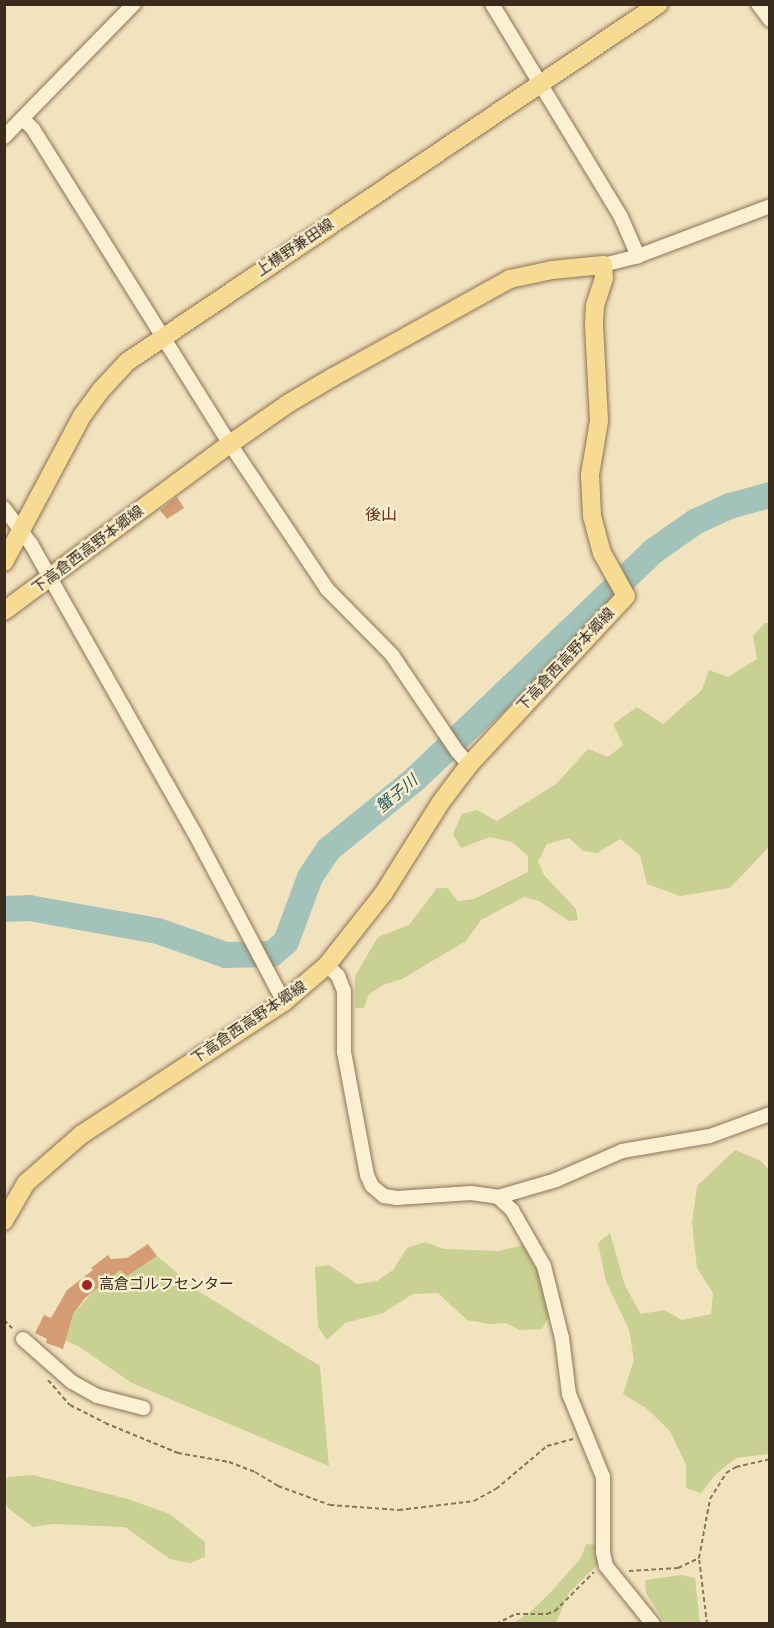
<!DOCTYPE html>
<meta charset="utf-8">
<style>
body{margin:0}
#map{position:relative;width:774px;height:1628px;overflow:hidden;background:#f2e3bf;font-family:Bitter,"Noto Sans JP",serif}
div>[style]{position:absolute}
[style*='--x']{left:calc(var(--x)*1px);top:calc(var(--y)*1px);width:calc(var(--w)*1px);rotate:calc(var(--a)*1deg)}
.green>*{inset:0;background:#c8d092}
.river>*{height:26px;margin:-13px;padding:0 13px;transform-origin:13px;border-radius:13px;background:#a3c3ba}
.building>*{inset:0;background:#d39c72}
.path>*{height:2px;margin-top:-1px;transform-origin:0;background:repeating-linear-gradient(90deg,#8c7356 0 4.5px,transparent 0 7.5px)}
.roads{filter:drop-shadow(0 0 2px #8c7356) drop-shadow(0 0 2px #8c7356)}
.minor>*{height:14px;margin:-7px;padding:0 7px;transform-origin:7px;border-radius:7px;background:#fcf0d3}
.major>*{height:18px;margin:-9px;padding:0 9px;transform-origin:9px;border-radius:9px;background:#f8db93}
.dots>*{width:16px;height:16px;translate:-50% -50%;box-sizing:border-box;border:3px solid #f8edcf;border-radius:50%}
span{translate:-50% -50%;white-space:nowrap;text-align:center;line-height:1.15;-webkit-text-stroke:4.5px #f8edcf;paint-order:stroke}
.street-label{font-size:15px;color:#3a2b1c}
.poi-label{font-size:15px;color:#3a2b1c}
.left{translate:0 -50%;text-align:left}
.neighbourhood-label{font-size:16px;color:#6a2a17}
.water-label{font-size:16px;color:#295b59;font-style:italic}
.frame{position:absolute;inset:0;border:6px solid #3a2b1c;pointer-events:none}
</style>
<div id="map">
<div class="green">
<i style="clip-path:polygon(765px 623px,769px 623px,769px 847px,730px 888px,680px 896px,647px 884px,640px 855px,620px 839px,597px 853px,583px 851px,569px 838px,547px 844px,538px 862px,544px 875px,576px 909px,578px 920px,569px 921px,539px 901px,524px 897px,481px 920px,466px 941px,402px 979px,383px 985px,369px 994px,364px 1008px,355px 1008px,355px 976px,378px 937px,409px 925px,437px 888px,447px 888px,458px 901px,474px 899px,528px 872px,528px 856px,512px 842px,490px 837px,461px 848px,453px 834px,462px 814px,477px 810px,497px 821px,556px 784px,588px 749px,608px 757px,623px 745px,613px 724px,637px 707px,663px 724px,702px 690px,709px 670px,728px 677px,757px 659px,753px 636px)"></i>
<i style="clip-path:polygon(735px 1150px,761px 1161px,769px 1170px,769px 1454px,736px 1458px,716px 1474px,701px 1493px,686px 1488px,686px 1465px,670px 1431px,646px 1408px,623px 1394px,634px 1360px,629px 1330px,606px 1281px,598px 1243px,610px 1233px,625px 1286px,641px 1314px,664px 1310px,682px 1320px,711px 1314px,713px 1293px,697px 1268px,692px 1223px,697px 1186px)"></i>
<i style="clip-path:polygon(425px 1242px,444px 1249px,499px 1251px,523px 1245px,541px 1278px,550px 1314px,542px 1329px,519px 1330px,506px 1323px,490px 1324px,467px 1320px,438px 1293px,413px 1294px,383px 1313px,345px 1323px,327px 1340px,318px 1327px,315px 1267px,329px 1265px,357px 1284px,377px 1281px,393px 1270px,407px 1248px)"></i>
<i style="clip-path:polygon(157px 1256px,198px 1291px,320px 1366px,329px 1466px,132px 1383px,78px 1346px,64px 1340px,73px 1314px,101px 1283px,120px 1270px,127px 1276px)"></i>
<i style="clip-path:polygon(33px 1475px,128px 1499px,170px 1514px,205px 1542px,205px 1557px,190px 1563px,170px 1559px,125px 1527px,53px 1524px,33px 1527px,8px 1508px,4px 1500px,5px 1480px,8px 1477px)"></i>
<i style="clip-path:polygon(586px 1544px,596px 1545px,599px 1563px,568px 1594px,556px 1623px,511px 1624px,528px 1614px,550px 1593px,581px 1558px)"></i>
<i style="clip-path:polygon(681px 1575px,695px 1578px,700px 1623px,665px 1623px,646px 1593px,645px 1580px)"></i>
</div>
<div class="river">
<i style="--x:4;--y:909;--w:25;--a:-2"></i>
<i style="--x:29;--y:908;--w:131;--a:10.1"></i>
<i style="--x:158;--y:931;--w:72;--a:19.4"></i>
<i style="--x:226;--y:955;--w:46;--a:-1.2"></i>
<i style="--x:272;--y:954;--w:18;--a:-41"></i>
<i style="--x:286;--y:942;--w:69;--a:-69.7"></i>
<i style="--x:310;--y:877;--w:34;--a:-56"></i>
<i style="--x:329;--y:849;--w:109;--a:-39.1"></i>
<i style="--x:414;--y:780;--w:333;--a:-43.7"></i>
<i style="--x:655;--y:550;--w:49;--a:-35"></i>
<i style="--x:695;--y:522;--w:38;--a:-25"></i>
<i style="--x:730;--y:506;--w:41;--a:-15.4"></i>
</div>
<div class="building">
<i style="clip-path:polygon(177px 497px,184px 508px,167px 519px,160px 510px)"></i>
<i style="clip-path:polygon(148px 1244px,157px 1256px,127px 1276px,120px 1270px,85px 1298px,73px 1314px,63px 1349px,46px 1343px,47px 1339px,35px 1333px,44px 1315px,51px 1318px,67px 1290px,93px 1270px,91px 1268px,108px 1255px,111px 1259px,127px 1258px)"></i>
</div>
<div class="path">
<i style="--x:4;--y:1320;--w:13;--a:45"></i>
<i style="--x:48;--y:1380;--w:33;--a:49"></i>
<i style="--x:70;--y:1405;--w:39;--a:27"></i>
<i style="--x:105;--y:1423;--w:79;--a:22.3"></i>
<i style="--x:178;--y:1453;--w:52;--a:10"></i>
<i style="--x:229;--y:1462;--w:28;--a:21"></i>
<i style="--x:255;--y:1472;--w:27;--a:31"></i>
<i style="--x:278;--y:1486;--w:55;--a:20.1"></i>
<i style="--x:330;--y:1505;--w:69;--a:4.1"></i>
<i style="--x:399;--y:1510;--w:76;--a:-6.8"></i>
<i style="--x:474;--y:1501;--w:25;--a:-29"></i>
<i style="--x:496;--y:1489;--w:67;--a:-40.1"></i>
<i style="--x:547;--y:1446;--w:27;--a:-15"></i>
<i style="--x:629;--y:1571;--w:49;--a:-3.5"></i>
<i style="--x:678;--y:1568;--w:23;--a:-25"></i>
<i style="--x:496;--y:1624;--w:22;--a:-27"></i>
<i style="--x:516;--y:1614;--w:31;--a:0"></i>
<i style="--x:547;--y:1614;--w:9;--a:-21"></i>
<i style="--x:555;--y:1611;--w:55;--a:-45"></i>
<i style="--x:707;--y:1624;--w:66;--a:-96.9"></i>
<i style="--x:699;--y:1558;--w:60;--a:-79.4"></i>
<i style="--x:710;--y:1499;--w:31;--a:-58"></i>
<i style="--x:726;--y:1473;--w:12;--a:-31"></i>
<i style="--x:736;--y:1467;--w:35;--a:-13"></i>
</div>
<div class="roads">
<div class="minor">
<i style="--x:492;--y:4;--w:249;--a:58.8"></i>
<i style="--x:621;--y:217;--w:43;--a:66.4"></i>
<i style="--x:758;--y:4;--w:20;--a:53"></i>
<i style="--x:23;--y:119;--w:14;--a:45"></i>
<i style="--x:33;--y:129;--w:372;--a:58"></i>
<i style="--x:230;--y:444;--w:174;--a:56.2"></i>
<i style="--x:327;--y:589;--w:93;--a:45.4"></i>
<i style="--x:392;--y:655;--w:116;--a:55.9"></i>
<i style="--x:457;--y:751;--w:18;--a:49"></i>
<i style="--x:4;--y:137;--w:186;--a:-45.7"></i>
<i style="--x:603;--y:265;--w:36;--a:-14"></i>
<i style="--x:638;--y:256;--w:141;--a:-20.7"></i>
<i style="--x:4;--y:508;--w:45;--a:53.1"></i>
<i style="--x:31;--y:544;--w:331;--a:60.5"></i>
<i style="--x:194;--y:832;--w:192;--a:62.1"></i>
<i style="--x:327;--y:965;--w:16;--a:45"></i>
<i style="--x:338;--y:976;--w:16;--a:68"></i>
<i style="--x:344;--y:991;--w:61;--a:90"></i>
<i style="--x:344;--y:1052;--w:125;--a:79.4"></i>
<i style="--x:367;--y:1175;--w:12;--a:66"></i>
<i style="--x:372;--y:1186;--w:16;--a:40"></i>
<i style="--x:384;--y:1196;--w:13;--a:9"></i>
<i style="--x:397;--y:1198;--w:74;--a:-3.9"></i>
<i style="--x:471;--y:1193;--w:27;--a:8"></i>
<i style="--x:498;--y:1197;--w:19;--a:43"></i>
<i style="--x:512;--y:1210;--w:64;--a:60.3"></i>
<i style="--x:544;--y:1266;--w:74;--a:76"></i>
<i style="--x:562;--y:1338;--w:56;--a:82.9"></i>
<i style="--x:569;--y:1394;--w:90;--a:67.7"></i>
<i style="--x:603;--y:1477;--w:75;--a:90"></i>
<i style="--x:603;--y:1552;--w:14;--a:78"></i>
<i style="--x:606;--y:1566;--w:75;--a:51"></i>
<i style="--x:498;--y:1197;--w:60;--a:-16.3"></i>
<i style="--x:556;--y:1180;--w:72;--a:-23.7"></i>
<i style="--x:622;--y:1151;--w:89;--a:-9.7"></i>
<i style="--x:710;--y:1136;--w:64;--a:-20.1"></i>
<i style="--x:23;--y:1339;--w:65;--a:41.3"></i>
<i style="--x:72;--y:1382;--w:29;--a:29"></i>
<i style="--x:97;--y:1396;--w:48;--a:14.6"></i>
</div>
<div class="major">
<i style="--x:4;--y:562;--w:166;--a:-61.9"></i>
<i style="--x:82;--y:416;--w:32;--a:-54"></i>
<i style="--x:101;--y:390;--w:38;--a:-47"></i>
<i style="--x:127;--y:362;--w:641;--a:-33.94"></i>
<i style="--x:4;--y:611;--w:281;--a:-36.5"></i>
<i style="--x:230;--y:444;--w:72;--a:-34.8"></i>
<i style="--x:289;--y:403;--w:51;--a:-30.6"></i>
<i style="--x:333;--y:377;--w:202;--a:-29"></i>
<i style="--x:510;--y:279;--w:43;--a:-12.1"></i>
<i style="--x:552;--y:270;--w:51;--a:-5.6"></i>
<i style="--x:603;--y:265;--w:13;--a:86"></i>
<i style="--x:604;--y:278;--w:28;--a:108"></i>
<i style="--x:595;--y:305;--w:20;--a:93"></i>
<i style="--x:594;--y:325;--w:96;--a:87"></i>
<i style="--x:599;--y:421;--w:55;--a:99.5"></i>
<i style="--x:590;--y:475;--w:41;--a:87.2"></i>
<i style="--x:592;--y:516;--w:38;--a:75"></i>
<i style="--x:602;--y:553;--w:49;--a:60.8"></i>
<i style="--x:626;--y:596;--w:231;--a:132.9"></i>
<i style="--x:469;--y:765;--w:46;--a:127.1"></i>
<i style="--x:441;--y:802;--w:109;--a:122.2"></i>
<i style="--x:383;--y:894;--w:90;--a:128.3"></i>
<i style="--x:327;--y:965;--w:57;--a:139.3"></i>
<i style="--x:284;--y:1002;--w:241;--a:146.8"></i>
<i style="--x:82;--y:1134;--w:74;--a:138.8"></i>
<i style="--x:26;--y:1183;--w:44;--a:120.1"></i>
</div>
</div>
<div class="dots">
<i style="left:87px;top:1285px;background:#a02221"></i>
</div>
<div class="street-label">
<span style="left:295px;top:248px;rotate:-34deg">上横野兼田線</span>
<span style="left:88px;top:550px;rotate:-37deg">下高倉西高野本郷線</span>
<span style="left:566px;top:660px;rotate:-47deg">下高倉西高野本郷線</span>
<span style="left:249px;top:1023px;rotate:-34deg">下高倉西高野本郷線</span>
</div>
<div class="poi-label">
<span class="left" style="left:99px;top:1285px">高倉ゴルフセンター</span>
</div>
<div class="neighbourhood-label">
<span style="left:381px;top:515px">後山</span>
</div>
<div class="water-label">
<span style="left:397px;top:794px;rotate:-40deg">蟹子川</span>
</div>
<div class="frame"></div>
</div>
